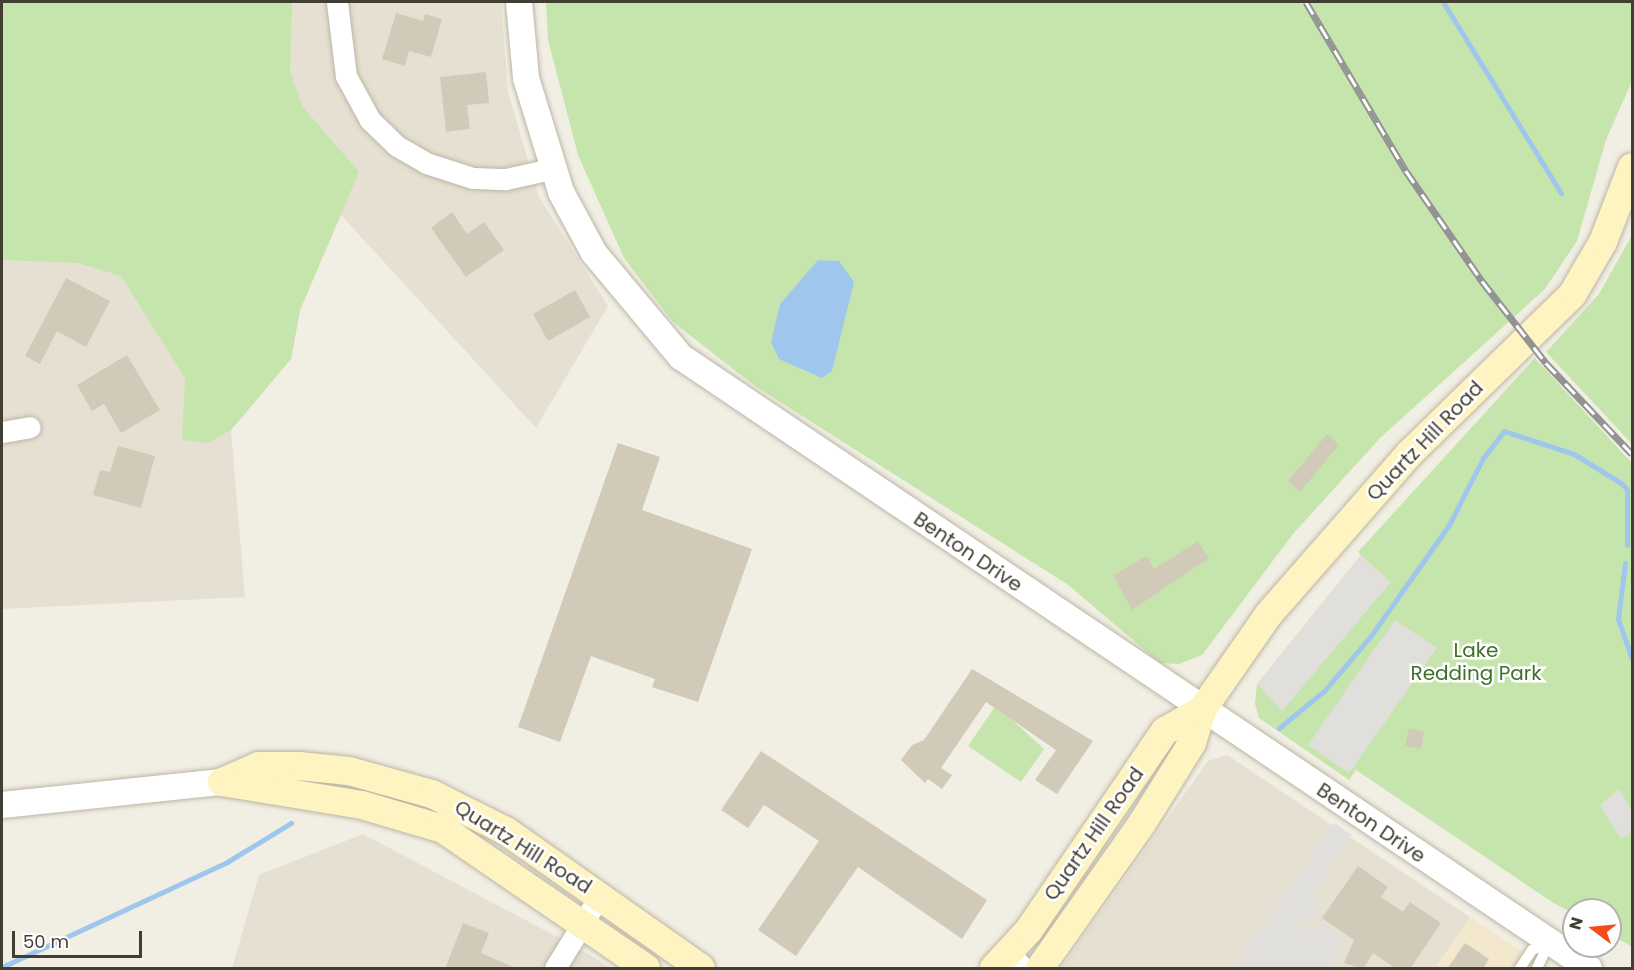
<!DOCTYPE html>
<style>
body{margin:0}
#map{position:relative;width:1634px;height:970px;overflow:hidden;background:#f1eee3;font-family:Poppins,sans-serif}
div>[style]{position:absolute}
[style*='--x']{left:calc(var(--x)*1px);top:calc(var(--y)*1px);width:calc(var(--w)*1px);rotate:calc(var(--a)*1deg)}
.residential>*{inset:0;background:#e5e0d1}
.commercial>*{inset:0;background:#f3e7cd}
.green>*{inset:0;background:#c6e5ac}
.parking>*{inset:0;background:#e1dfdb}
.water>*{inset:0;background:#9fc6ed}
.stream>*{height:5px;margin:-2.5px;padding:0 2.5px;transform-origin:2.5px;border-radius:2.5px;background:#9fc6ed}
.building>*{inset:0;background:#d2cab9}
.roads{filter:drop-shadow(0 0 2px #bcb6a6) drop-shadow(0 0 2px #bcb6a6)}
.service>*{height:10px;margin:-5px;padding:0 5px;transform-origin:5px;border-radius:5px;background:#fff}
.minor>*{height:21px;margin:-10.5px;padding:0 10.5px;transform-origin:10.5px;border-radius:10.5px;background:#fff}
.tertiary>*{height:26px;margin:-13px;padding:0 13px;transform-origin:13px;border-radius:13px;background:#fff}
.secondary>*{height:28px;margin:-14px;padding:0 14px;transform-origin:14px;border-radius:14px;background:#fdf4c1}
.rail>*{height:7px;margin-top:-3.5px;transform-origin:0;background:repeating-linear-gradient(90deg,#fff 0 14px,#939393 0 28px);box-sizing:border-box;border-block:2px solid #939393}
span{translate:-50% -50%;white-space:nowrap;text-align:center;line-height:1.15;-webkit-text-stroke:5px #fff;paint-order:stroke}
.street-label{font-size:20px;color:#423e33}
.park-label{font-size:20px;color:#3e7129}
.frame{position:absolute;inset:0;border:3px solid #423e33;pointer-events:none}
.north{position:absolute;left:1562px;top:898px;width:60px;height:60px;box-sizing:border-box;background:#fff;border:2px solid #b3b2ad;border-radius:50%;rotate:286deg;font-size:16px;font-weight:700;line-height:24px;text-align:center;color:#423e33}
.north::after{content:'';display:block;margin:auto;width:21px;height:27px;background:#f34c17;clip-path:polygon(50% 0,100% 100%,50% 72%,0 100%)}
.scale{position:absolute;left:12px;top:931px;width:130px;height:27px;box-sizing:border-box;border:3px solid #423e33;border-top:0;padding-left:8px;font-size:18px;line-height:21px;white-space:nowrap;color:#423e33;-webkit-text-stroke:4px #fff;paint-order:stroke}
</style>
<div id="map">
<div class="residential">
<i style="clip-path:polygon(2px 2px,501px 2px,508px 92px,539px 197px,608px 306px,536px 428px,341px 215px,300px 310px,291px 359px,231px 430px,245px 597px,2px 609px)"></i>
<i style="clip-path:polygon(1227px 755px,1470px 917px,1435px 968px,1061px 968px,1208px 761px)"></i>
<i style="clip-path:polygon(363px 834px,580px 949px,611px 968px,232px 968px,259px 875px)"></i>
</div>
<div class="commercial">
<i style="clip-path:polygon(1470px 917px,1547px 968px,1435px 968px)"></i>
</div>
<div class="green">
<i style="clip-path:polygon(2px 2px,292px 2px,290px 71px,302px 106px,359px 172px,300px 310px,291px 359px,231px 430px,208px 443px,182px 440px,185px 378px,121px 276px,78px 263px,2px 260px)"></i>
<i style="clip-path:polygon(546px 2px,1632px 2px,1632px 81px,1606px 140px,1577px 241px,1545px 289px,1380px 438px,1293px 534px,1202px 655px,1179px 664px,1160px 663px,1067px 584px,755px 386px,673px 322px,624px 258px,578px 155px,548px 40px)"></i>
<i style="clip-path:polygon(1632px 235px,1632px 444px,1546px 352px,1599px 294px)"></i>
<i style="clip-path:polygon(1535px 358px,1632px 463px,1632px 947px,1610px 934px,1610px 910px,1574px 914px,1552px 902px,1356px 770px,1349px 780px,1259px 718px,1255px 704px,1257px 684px,1361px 555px,1358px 552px)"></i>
<i style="clip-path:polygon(996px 705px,1044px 749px,1021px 782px,968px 746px)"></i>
</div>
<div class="parking">
<i style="clip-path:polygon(1361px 555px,1391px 582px,1282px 711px,1257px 684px)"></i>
<i style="clip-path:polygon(1395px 620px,1437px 648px,1349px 773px,1308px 745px)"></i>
<i style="clip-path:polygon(1619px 789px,1632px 811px,1632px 832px,1621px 839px,1600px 805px)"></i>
<i style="clip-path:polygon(1334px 823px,1352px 835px,1311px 895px,1322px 905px,1310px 923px,1299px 915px,1294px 919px,1312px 934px,1323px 923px,1346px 938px,1335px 955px,1334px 968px,1233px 968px)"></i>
</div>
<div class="water">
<i style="clip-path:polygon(818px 260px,839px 261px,854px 282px,832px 371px,822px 378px,779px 359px,771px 342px,780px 304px)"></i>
</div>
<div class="stream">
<i style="--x:1443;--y:2;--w:225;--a:58.3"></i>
<i style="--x:1625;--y:563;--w:56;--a:97.1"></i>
<i style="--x:1618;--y:619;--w:42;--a:70.7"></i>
<i style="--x:1279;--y:728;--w:58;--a:-39.4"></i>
<i style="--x:1324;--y:691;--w:71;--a:-49.6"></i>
<i style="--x:1370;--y:637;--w:137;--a:-54.8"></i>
<i style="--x:1449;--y:525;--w:75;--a:-63.1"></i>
<i style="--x:1483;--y:458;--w:34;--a:-52"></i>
<i style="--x:1504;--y:431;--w:74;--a:18.2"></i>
<i style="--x:1574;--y:454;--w:55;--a:31.7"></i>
<i style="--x:1621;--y:483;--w:8;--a:45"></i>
<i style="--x:1627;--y:489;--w:56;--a:90"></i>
<i style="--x:2;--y:967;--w:248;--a:-25"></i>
<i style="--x:227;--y:862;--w:75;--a:-31.4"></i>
</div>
<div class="building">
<i style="clip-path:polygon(396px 13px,423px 21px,425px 14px,442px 19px,431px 57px,409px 51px,405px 66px,382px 59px)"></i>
<i style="clip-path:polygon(486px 72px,489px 103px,467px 105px,470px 129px,446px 132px,440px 77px)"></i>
<i style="clip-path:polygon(452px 212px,467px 234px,484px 222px,504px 250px,466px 277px,431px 228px)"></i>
<i style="clip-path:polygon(66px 278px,110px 301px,86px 347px,57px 331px,40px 364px,25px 356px)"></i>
<i style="clip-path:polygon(575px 290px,590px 317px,548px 341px,533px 314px)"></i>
<i style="clip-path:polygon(127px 355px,160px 410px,121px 433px,104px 404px,92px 411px,77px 385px)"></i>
<i style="clip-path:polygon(1327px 434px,1339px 445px,1300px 492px,1288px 481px)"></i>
<i style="clip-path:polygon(618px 443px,660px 457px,642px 510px,752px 549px,698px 702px,652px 687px,655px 679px,591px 656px,560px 742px,518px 727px)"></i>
<i style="clip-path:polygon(118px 446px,155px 456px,141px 508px,93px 495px,100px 470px,110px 472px)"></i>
<i style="clip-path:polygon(1198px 541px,1209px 558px,1132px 610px,1113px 575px,1147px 556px,1154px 569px)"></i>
<i style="clip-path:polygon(972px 669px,1093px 741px,1057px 794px,1035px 780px,1056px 750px,986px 702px,941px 768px,952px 775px,942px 789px,928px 779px,925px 783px,901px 760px,912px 745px,924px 740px)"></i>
<i style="clip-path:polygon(1409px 728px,1424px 732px,1421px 749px,1405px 746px)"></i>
<i style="clip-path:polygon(761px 751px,987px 900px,962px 939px,858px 867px,796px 956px,758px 930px,819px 841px,764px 805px,748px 828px,721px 810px)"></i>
<i style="clip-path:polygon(1358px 866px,1388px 887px,1381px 897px,1403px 912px,1410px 902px,1441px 923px,1410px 969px,1396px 969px,1373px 953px,1363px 969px,1344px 963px,1354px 940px,1322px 918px)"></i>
<i style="clip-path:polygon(463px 923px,489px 933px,481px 953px,518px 969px,445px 969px)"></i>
<i style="clip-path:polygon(1465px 943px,1489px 959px,1483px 969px,1447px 969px)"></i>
</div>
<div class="roads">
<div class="service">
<i style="--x:1520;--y:968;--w:22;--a:-56"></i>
<i style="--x:1532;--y:950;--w:18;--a:-22"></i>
<i style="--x:1537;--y:968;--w:28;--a:-64"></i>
</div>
<div class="minor">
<i style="--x:337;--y:2;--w:75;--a:83.1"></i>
<i style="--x:346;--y:76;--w:50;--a:61.4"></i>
<i style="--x:370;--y:120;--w:37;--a:44"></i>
<i style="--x:397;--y:146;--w:34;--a:30"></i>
<i style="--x:426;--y:163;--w:49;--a:17.7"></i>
<i style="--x:473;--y:178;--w:33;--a:2"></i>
<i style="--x:506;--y:179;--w:46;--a:-12.5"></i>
<i style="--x:2;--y:432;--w:28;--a:-10"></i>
<i style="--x:1010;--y:953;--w:20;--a:49"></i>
<i style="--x:555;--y:968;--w:86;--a:-58.3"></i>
</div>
<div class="tertiary">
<i style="--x:519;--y:2;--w:76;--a:84.7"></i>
<i style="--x:526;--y:78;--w:119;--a:72.9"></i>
<i style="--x:561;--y:192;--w:69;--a:61.6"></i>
<i style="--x:594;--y:253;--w:136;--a:50.1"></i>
<i style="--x:681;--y:357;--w:1094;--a:33.94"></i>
<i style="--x:2;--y:805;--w:221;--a:-6"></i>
</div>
<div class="secondary">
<i style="--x:222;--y:782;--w:40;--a:-23.4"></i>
<i style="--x:259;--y:766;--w:40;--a:0"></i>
<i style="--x:299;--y:766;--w:50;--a:5.7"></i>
<i style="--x:349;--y:771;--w:86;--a:15.5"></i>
<i style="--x:432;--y:794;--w:83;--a:26.6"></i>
<i style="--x:506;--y:831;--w:238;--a:35.1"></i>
<i style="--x:222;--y:782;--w:142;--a:9.3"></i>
<i style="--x:362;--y:805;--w:84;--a:16.5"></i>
<i style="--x:443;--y:829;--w:246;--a:34.4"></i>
<i style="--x:994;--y:968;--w:52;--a:-47.4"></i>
<i style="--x:1029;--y:930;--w:241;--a:-55.7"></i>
<i style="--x:1165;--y:731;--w:43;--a:-29.6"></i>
<i style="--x:1040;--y:968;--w:175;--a:-54.8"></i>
<i style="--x:1141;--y:825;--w:97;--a:-58.1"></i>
<i style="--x:1192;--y:743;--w:34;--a:-73"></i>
<i style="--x:1202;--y:710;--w:117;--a:-55.1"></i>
<i style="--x:1269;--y:614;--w:213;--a:-48.8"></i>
<i style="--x:1409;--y:454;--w:228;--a:-44.3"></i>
<i style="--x:1572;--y:295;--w:61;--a:-59.7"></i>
<i style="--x:1603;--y:242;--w:80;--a:-68.9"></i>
</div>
</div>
<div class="rail">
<i style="--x:1306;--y:2;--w:196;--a:59.4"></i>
<i style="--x:1406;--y:171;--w:134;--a:55.4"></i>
<i style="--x:1482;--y:281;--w:104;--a:52"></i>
<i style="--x:1546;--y:363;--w:125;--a:46.6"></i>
</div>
<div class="street-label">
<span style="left:1425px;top:441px;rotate:-46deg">Quartz Hill Road</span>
<span style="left:968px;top:552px;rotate:34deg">Benton Drive</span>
<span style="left:1371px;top:823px;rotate:34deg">Benton Drive</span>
<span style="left:1094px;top:834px;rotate:-55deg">Quartz Hill Road</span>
<span style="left:523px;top:847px;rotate:32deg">Quartz Hill Road</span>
</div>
<div class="park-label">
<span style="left:1476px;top:662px">Lake<br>Redding Park</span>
</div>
<div class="frame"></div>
<div class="north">N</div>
<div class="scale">50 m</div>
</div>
